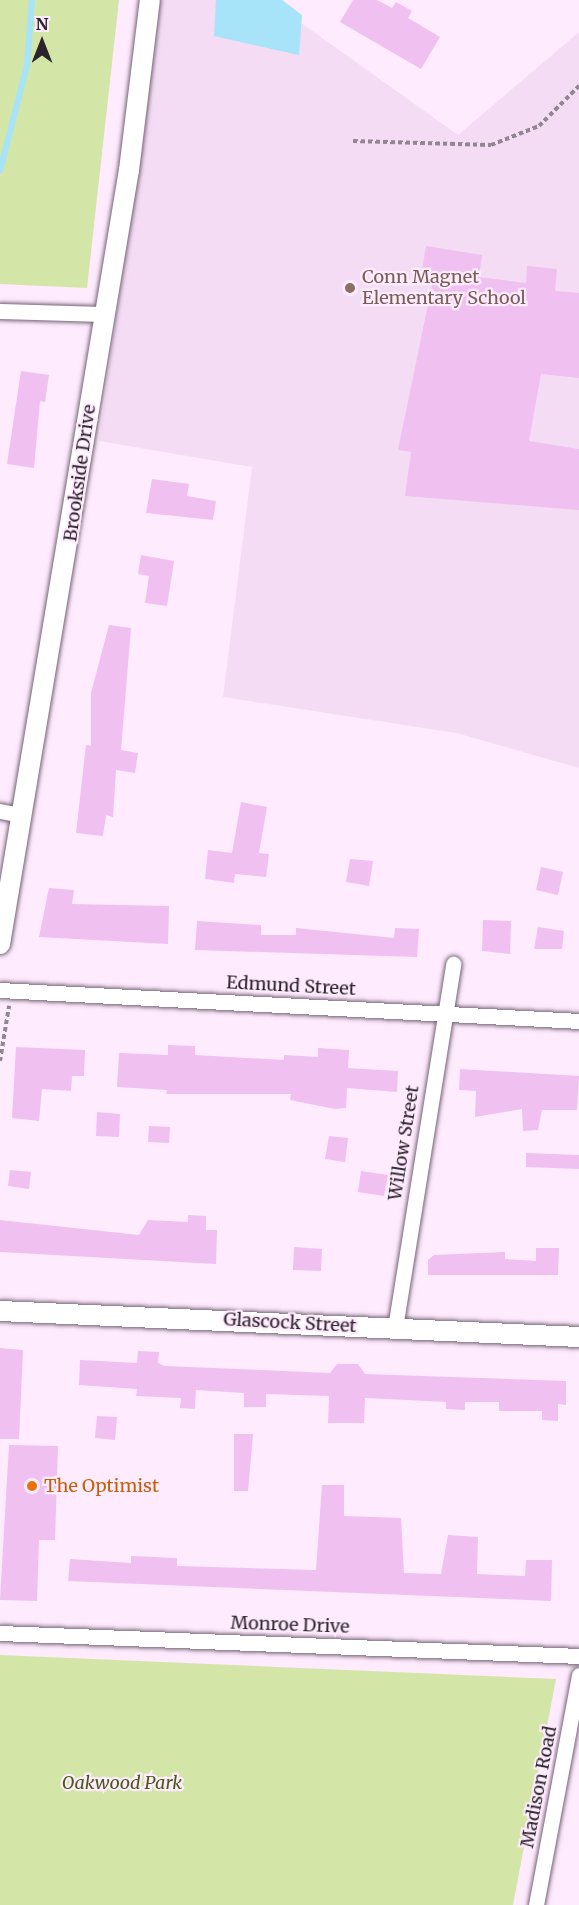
<!DOCTYPE html>
<style>
body{margin:0}
#map{position:relative;width:579px;height:1905px;overflow:hidden;background:#feebfe;font-family:Merriweather,serif}
div>[style]{position:absolute}
[style*='--x']{left:calc(var(--x)*1px);top:calc(var(--y)*1px);width:calc(var(--w)*1px);rotate:calc(var(--a)*1deg)}
.built>*{inset:0;background:#f4dcf5}
.green>*{inset:0;background:#d3e5a7}
.water>*{inset:0;background:#a7e3f9}
.stream>*{height:6px;margin:-3px;padding:0 3px;transform-origin:3px;border-radius:3px;background:#a7e3f9}
.building>*{inset:0;background:#f0c0f1}
.path>*{height:4px;margin-top:-2px;transform-origin:0;background:repeating-linear-gradient(90deg,#938693 0 4.5px,transparent 0 7.5px)}
.roads{filter:drop-shadow(0 0 2px #756475) drop-shadow(0 0 2px #756475)}
.minor>*{height:15px;margin:-7.5px;padding:0 7.5px;transform-origin:7.5px;border-radius:7.5px;background:#fff}
.tertiary>*{height:20px;margin:-10px;padding:0 10px;transform-origin:10px;border-radius:10px;background:#fff}
.dots>*{width:16px;height:16px;translate:-50% -50%;box-sizing:border-box;border:3px solid #feebfe;border-radius:50%}
span{translate:-50% -50%;white-space:nowrap;text-align:center;line-height:1.15;-webkit-text-stroke:4.5px #feebfe;paint-order:stroke}
.education-label{font-size:18px;color:#785e54}
.left{translate:0 -50%;text-align:left}
.street-label{font-size:18px;color:#2b242b}
.food-label{font-size:18px;color:#c56008}
.park-label{font-size:18px;color:#4b5916;font-style:italic}
.north{position:absolute;left:12px;top:12px;width:60px;height:60px;-webkit-text-stroke:4px #feebfe;paint-order:stroke;rotate:0deg;font-size:16px;font-weight:700;line-height:24px;text-align:center;color:#2b242b}
.north::after{content:'';display:block;margin:auto;width:21px;height:27px;background:#2b242b;clip-path:polygon(50% 0,100% 100%,50% 72%,0 100%)}
</style>
<div id="map">
<div class="built">
<i style="clip-path:polygon(160px 0,269px 0,458px 135px,579px 32px,579px 768px,456px 733px,223px 697px,252px 467px,99px 441px)"></i>
</div>
<div class="green">
<i style="clip-path:polygon(0 0,119px 0,87px 288px,0 284px)"></i>
<i style="clip-path:polygon(0 1655px,556px 1679px,513px 1905px,0 1905px)"></i>
</div>
<div class="water">
<i style="clip-path:polygon(216px 0,282px 0,302px 15px,299px 55px,214px 36px)"></i>
</div>
<div class="stream">
<i style="--x:0;--y:171;--w:109;--a:-75.7"></i>
<i style="--x:27;--y:65;--w:65;--a:-85.6"></i>
</div>
<div class="building">
<i style="clip-path:polygon(353px 0,377px 0,392px 8px,396px 2px,412px 11px,408px 18px,440px 37px,421px 69px,340px 22px)"></i>
<i style="clip-path:polygon(426px 246px,482px 255px,479px 277px,526px 283px,527px 266px,557px 269px,555px 291px,579px 293px,579px 378px,541px 374px,529px 441px,579px 449px,579px 510px,405px 496px,411px 452px,398px 450px,432px 285px,420px 283px)"></i>
<i style="clip-path:polygon(21px 371px,49px 375px,45px 402px,40px 401px,34px 468px,7px 464px)"></i>
<i style="clip-path:polygon(152px 479px,189px 484px,187px 496px,216px 501px,213px 520px,146px 513px)"></i>
<i style="clip-path:polygon(141px 555px,174px 561px,167px 606px,145px 603px,149px 576px,138px 574px)"></i>
<i style="clip-path:polygon(109px 625px,131px 628px,121px 750px,138px 753px,135px 773px,116px 770px,113px 817px,106px 815px,103px 836px,76px 833px,86px 745px,91px 746px,91px 693px)"></i>
<i style="clip-path:polygon(241px 802px,267px 807px,259px 853px,269px 854px,266px 877px,235px 874px,234px 883px,205px 879px,208px 850px,232px 853px)"></i>
<i style="clip-path:polygon(350px 859px,373px 861px,369px 886px,346px 882px)"></i>
<i style="clip-path:polygon(541px 867px,563px 872px,558px 895px,536px 890px)"></i>
<i style="clip-path:polygon(49px 888px,74px 890px,72px 904px,169px 906px,168px 944px,39px 937px)"></i>
<i style="clip-path:polygon(483px 920px,511px 921px,510px 954px,482px 951px)"></i>
<i style="clip-path:polygon(197px 921px,261px 925px,261px 935px,296px 935px,296px 928px,394px 938px,395px 928px,419px 929px,417px 957px,195px 950px)"></i>
<i style="clip-path:polygon(538px 927px,564px 931px,562px 949px,534px 949px)"></i>
<i style="clip-path:polygon(168px 1045px,195px 1046px,195px 1055px,284px 1060px,284px 1055px,318px 1057px,318px 1048px,349px 1050px,348px 1068px,398px 1071px,397px 1092px,347px 1088px,346px 1108px,335px 1109px,290px 1100px,291px 1094px,166px 1094px,167px 1090px,117px 1087px,119px 1053px,168px 1055px)"></i>
<i style="clip-path:polygon(16px 1047px,85px 1050px,84px 1076px,72px 1076px,71px 1091px,42px 1089px,39px 1121px,12px 1118px)"></i>
<i style="clip-path:polygon(460px 1069px,579px 1076px,577px 1110px,542px 1110px,538px 1130px,523px 1131px,522px 1109px,475px 1117px,476px 1091px,459px 1090px)"></i>
<i style="clip-path:polygon(97px 1112px,120px 1114px,119px 1137px,96px 1136px)"></i>
<i style="clip-path:polygon(149px 1126px,170px 1127px,169px 1143px,148px 1142px)"></i>
<i style="clip-path:polygon(329px 1136px,348px 1138px,345px 1162px,325px 1159px)"></i>
<i style="clip-path:polygon(526px 1153px,579px 1155px,579px 1169px,526px 1167px)"></i>
<i style="clip-path:polygon(10px 1170px,31px 1172px,29px 1189px,8px 1186px)"></i>
<i style="clip-path:polygon(361px 1171px,388px 1175px,384px 1196px,358px 1192px)"></i>
<i style="clip-path:polygon(188px 1215px,206px 1216px,206px 1230px,217px 1230px,216px 1264px,0 1252px,0 1220px,139px 1235px,148px 1220px,188px 1222px)"></i>
<i style="clip-path:polygon(294px 1247px,322px 1249px,321px 1271px,293px 1270px)"></i>
<i style="clip-path:polygon(536px 1248px,559px 1248px,558px 1275px,428px 1275px,428px 1260px,434px 1255px,505px 1252px,505px 1259px,536px 1261px)"></i>
<i style="clip-path:polygon(0 1348px,23px 1350px,19px 1439px,0 1439px)"></i>
<i style="clip-path:polygon(138px 1351px,159px 1352px,158px 1363px,165px 1366px,330px 1373px,337px 1364px,358px 1364px,365px 1374px,566px 1381px,566px 1405px,558px 1404px,558px 1421px,542px 1420px,542px 1411px,499px 1411px,499px 1402px,465px 1402px,465px 1410px,446px 1409px,446px 1402px,365px 1398px,364px 1423px,328px 1423px,329px 1396px,266px 1394px,266px 1407px,244px 1407px,244px 1393px,196px 1390px,195px 1409px,180px 1408px,181px 1398px,136px 1396px,137px 1389px,79px 1385px,80px 1360px,137px 1363px)"></i>
<i style="clip-path:polygon(97px 1416px,117px 1417px,115px 1440px,95px 1438px)"></i>
<i style="clip-path:polygon(234px 1434px,253px 1434px,248px 1491px,234px 1491px)"></i>
<i style="clip-path:polygon(9px 1445px,58px 1446px,55px 1540px,39px 1540px,37px 1601px,0 1600px)"></i>
<i style="clip-path:polygon(322px 1485px,344px 1485px,344px 1516px,401px 1518px,404px 1573px,441px 1574px,448px 1535px,478px 1537px,477px 1574px,525px 1576px,526px 1560px,552px 1560px,551px 1601px,68px 1581px,70px 1559px,131px 1563px,131px 1556px,177px 1558px,177px 1566px,316px 1570px)"></i>
</div>
<div class="path">
<i style="--x:353;--y:141;--w:138;--a:1.7"></i>
<i style="--x:491;--y:145;--w:52;--a:-21.6"></i>
<i style="--x:539;--y:126;--w:57;--a:-45"></i>
<i style="--x:0;--y:1061;--w:56;--a:-80.7"></i>
</div>
<div class="roads">
<div class="minor">
<i style="--x:0;--y:311;--w:104;--a:1.7"></i>
<i style="--x:0;--y:811;--w:21;--a:11"></i>
<i style="--x:0;--y:990;--w:580;--a:3.06"></i>
<i style="--x:395;--y:1328;--w:369;--a:-80.9"></i>
<i style="--x:0;--y:1633;--w:579;--a:2.27"></i>
<i style="--x:536;--y:1905;--w:234;--a:-79.4"></i>
</div>
<div class="tertiary">
<i style="--x:0;--y:944;--w:785;--a:-80.54"></i>
<i style="--x:129;--y:170;--w:171;--a:-83"></i>
<i style="--x:0;--y:1311;--w:580;--a:2.57"></i>
</div>
</div>
<div class="dots">
<i style="left:350px;top:288px;background:#8d6e63"></i>
<i style="left:32px;top:1486px;background:#e8710a"></i>
</div>
<div class="education-label">
<span class="left" style="left:362px;top:288px">Conn Magnet<br>Elementary School</span>
</div>
<div class="street-label">
<span style="left:80px;top:473px;rotate:-82deg">Brookside Drive</span>
<span style="left:291px;top:986px;rotate:3deg">Edmund Street</span>
<span style="left:404px;top:1143px;rotate:-81deg">Willow Street</span>
<span style="left:290px;top:1323px;rotate:3deg">Glascock Street</span>
<span style="left:290px;top:1625px;rotate:2deg">Monroe Drive</span>
<span style="left:539px;top:1787px;rotate:-79deg">Madison Road</span>
</div>
<div class="food-label">
<span class="left" style="left:44px;top:1486px">The Optimist</span>
</div>
<div class="park-label">
<span style="left:122px;top:1783px">Oakwood Park</span>
</div>
<div class="north">N</div>
</div>
